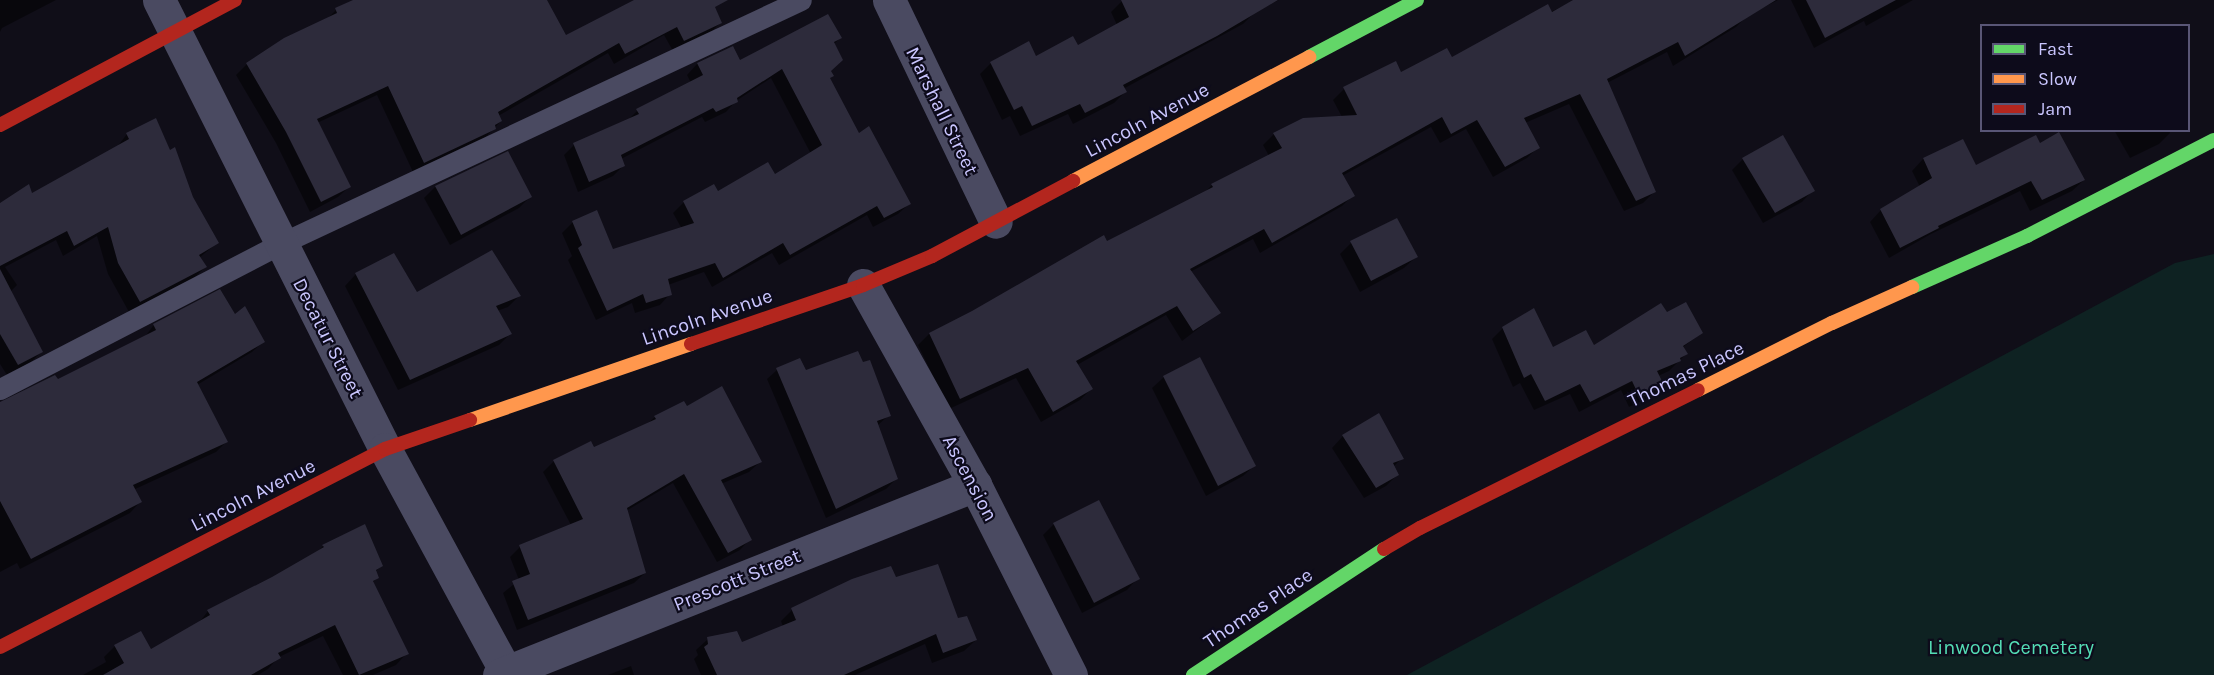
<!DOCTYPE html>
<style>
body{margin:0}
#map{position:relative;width:2214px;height:675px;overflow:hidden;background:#100e18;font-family:Karla,sans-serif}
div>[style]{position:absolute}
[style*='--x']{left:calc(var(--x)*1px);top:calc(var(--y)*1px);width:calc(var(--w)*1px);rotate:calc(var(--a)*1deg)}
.green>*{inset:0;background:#0e2222}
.shadow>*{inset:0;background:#0007}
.building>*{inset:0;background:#2d2b3b}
.lane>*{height:21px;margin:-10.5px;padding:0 10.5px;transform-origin:10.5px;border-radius:10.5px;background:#4a4a61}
.street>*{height:33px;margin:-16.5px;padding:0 16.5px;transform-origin:16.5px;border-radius:16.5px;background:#4a4a61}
.fast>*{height:14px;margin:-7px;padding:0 7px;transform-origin:7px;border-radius:7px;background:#63d668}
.slow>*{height:14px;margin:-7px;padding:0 7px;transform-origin:7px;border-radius:7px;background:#ff974d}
.jam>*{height:14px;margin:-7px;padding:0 7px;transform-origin:7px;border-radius:7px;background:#b3261e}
span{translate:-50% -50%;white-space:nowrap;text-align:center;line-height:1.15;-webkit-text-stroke:4.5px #0d0b1b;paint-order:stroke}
.street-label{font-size:20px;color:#cac6ff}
.park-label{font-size:20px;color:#54ddb5}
.legend{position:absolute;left:1980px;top:24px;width:210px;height:108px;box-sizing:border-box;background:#0d0b1b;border:2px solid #595676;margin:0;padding:8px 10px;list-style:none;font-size:18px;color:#cac6ff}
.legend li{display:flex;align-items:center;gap:12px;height:30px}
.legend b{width:30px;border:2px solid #595676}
</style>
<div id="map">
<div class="green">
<i style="clip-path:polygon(2214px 254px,2214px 675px,1407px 675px,2175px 263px)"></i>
</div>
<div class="shadow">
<i style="clip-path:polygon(0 0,56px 0,2px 28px,0 32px)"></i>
<i style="clip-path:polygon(356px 0,546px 0,566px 37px,638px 0,710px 0,720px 23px,709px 34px,673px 51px,664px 35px,614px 64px,608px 53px,498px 116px,501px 121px,484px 139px,413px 172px,377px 95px,317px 123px,349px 187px,338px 197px,310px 212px,276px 143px,236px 75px,247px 64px,284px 39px,326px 20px,336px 10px)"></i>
<i style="clip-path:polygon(1123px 0,1279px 0,1255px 12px,1243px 24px,1123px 89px,1125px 92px,1114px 103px,1073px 124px,1068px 114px,1020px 136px,1010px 116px,1002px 120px,980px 74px,991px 63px,1035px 58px,1078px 47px,1117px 25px,1111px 12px)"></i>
<i style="clip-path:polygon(1576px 0,1778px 0,1747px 16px,1736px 27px,1673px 66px,1667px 52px,1607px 83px,1654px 192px,1643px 203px,1624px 211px,1569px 104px,1525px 123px,1538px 147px,1527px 158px,1493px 177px,1466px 129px,1440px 143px,1431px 127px,1342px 176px,1353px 195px,1342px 206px,1260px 253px,1253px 239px,1190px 272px,1219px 313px,1182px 341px,1166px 315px,1077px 365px,1091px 389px,1080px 400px,1041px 422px,1016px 378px,949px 409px,918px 345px,929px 334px,1203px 194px,1212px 185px,1269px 156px,1263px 145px,1274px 134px,1342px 117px,1333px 100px,1344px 89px,1395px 63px,1401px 74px,1451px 59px)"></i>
<i style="clip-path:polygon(1791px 0,1913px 0,1866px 26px,1864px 21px,1814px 48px)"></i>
<i style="clip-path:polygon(840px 38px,834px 44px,829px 79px,858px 135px,909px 204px,898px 214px,873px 227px,867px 215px,779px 265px,772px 253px,712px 287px,704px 272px,668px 285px,670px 294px,660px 305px,635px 313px,632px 303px,596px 320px,568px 260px,572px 256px,562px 233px,573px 222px,612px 251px,682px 229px,673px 213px,684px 202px,774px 176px,811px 154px,771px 78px,736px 101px,726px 112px,705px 122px,702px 117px,621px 159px,624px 165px,613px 176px,578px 192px,564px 155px,574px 145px,627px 121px,637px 111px,691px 83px,687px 75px,697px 64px,732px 48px,739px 63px)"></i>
<i style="clip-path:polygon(2114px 130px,2169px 130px,2170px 133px,2159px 144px,2130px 158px)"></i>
<i style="clip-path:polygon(127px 134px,192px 198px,217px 243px,199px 258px,205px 267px,194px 278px,129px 312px,108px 274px,97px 236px,63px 256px,56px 240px,5px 267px,17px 285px,10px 292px,41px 352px,30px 363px,7px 375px,0 364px,0 205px,31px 196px,117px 147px)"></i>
<i style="clip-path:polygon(1963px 141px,1976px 167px,2039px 145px,2084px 180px,2072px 191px,2030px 211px,2020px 191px,1931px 234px,1889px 258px,1870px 222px,1881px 210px,1920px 187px,1912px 171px,1923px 159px)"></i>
<i style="clip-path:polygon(507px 153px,530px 197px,519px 208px,450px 245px,424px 198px,435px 187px)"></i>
<i style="clip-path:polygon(1743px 159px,1813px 190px,1802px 202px,1763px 223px,1732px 170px)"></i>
<i style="clip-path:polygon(1351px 243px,1416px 257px,1404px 268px,1360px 292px,1340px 254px)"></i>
<i style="clip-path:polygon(356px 274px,417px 294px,519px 296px,508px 307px,497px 311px,510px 334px,499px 345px,398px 390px,345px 286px)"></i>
<i style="clip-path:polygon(220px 291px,234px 316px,263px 342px,252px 352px,197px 385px,226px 442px,216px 452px,133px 490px,140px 502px,130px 513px,20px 569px,17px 563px,0 572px,0 403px,57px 381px,144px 338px,153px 326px)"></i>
<i style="clip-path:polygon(1666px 314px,1701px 333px,1682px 348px,1686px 354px,1669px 371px,1658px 376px,1663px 385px,1652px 396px,1629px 407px,1621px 390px,1579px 412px,1570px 394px,1534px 410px,1520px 383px,1513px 387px,1492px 339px,1503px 328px,1552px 349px,1593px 347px)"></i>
<i style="clip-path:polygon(1199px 359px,1255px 465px,1243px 476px,1206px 496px,1152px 388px,1164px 377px)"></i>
<i style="clip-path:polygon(799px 360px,805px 372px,889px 415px,877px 426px,896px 479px,886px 489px,826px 518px,767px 379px,777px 370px)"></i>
<i style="clip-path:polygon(686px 408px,760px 462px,749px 472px,721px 484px,750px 539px,740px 550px,717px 562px,673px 483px,626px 511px,645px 573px,634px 583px,517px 630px,503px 593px,519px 580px,510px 557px,520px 547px,571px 525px,543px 472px,554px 461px,590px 443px,593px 449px,647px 424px,655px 417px)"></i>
<i style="clip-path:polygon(1343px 436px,1402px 458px,1393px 467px,1397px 475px,1386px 486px,1364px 498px,1332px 448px)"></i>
<i style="clip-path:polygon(1054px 524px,1138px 578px,1127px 590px,1082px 613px,1043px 535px)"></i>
<i style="clip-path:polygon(323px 546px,381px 566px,375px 572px,378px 577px,372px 583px,407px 653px,396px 665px,373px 675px,343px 675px,323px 636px,279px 657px,268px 669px,258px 675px,83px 675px,106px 662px,104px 657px,115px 646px,150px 651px,198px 624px,208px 611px,272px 579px,316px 554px)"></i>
<i style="clip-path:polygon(895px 579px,957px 620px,976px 640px,964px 651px,932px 663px,925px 644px,855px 675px,701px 675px,694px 659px,698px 655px,696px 650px,708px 639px,741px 644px,783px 627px,781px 621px,792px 610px)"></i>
<i style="clip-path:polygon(631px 666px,634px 675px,608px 675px)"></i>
</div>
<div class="building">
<i style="clip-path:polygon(353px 0,547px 0,566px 35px,634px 0,728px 0,715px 7px,722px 23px,684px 41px,677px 27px,625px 54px,619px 43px,498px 112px,502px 121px,495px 125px,496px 129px,424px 163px,388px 86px,317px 119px,351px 187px,321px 202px,286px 132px,246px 63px,284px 38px,337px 13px,335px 8px)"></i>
<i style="clip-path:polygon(1121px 0,1278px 0,1217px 36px,1123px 85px,1127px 92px,1085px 113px,1080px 104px,1032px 126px,1022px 106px,1014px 110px,990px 62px,1029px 41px,1036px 56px,1073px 36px,1078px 45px,1129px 17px)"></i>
<i style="clip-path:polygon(1573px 0,1776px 0,1685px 56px,1678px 42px,1607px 79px,1656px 192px,1636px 201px,1580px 94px,1524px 118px,1540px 148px,1505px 167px,1477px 120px,1451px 134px,1442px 117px,1342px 173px,1355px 196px,1272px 243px,1264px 229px,1190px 269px,1221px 313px,1193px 331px,1177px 306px,1076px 361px,1093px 389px,1053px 412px,1028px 368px,960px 399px,929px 333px,972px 311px,1104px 235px,1107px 241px,1213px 187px,1211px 184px,1282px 148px,1273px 133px,1303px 118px,1357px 115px,1343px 87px,1396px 61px,1401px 72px,1447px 48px,1452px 57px,1548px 4px,1552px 12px)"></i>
<i style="clip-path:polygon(1806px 0,1896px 0,1825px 38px)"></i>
<i style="clip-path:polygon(828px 14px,842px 38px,834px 42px,843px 60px,831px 71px,834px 76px,830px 78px,859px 133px,869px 126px,911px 204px,884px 218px,877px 206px,790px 255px,783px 243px,723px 278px,715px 263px,668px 279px,672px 295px,646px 303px,643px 294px,607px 311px,578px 248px,582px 245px,572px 221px,597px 210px,613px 249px,694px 223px,683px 201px,714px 184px,718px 191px,768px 162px,775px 174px,822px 145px,782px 69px,737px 98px,738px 102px,716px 112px,713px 108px,621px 155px,625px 166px,589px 182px,573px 143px,639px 114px,636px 109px,703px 75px,697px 63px,733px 46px,740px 60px)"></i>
<i style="clip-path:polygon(156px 118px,170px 150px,175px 147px,193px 197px,219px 243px,199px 255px,207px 267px,140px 302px,118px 263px,108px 227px,74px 246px,67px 231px,0 266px,0 203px,29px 184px,32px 193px,129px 139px,126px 133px)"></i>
<i style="clip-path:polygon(2059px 132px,2085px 180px,2042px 200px,2031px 181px,1938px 226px,1939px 228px,1900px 248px,1880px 209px,1932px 178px,1923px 158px,1963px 139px,1976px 165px,2036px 135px,2040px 143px)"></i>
<i style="clip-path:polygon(1783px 135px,1815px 191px,1775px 213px,1742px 158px)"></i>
<i style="clip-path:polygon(508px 151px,532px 197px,461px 235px,435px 186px)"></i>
<i style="clip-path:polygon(1397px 218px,1418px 257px,1371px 281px,1350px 241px)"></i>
<i style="clip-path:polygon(492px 250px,521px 296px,496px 306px,512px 334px,410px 380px,355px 273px,394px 253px,417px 292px)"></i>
<i style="clip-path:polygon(0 269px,43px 352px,18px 365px,0 334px)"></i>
<i style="clip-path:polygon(220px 289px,235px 314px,245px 306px,265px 342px,197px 382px,228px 442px,133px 485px,142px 502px,31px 559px,0 501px,0 402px,55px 375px,58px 379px,156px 330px,153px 324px)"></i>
<i style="clip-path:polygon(1686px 302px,1703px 333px,1683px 346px,1688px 354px,1680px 358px,1681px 361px,1657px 371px,1664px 385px,1640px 398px,1632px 381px,1590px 402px,1580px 384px,1545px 401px,1531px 374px,1524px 378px,1502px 327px,1534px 308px,1553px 347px,1586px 330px,1594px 345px,1661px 303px,1667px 312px)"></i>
<i style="clip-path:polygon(858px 351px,863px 362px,870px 360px,891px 416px,877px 421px,898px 479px,836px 509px,776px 368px,800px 358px,806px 370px)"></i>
<i style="clip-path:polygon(1200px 357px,1256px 466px,1218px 486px,1163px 376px)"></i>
<i style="clip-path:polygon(722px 386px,762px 462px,721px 480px,752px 540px,728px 553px,684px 474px,627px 508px,646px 573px,528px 620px,512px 581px,530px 574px,519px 545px,583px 519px,553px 460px,591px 441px,594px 447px,656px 419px,654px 416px,684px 401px,687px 406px)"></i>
<i style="clip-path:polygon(1379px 413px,1404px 459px,1393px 463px,1399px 475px,1376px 488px,1342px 435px)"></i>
<i style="clip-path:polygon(1099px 500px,1140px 579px,1094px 603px,1053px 523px)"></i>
<i style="clip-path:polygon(365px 524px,383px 566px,376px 570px,379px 578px,373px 581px,409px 654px,359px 675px,335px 625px,278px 653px,281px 658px,251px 675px,103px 675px,124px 663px,114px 645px,141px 631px,151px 649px,210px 615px,207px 610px,272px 577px,324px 547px,322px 545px)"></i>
<i style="clip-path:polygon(938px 564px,958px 618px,967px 616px,977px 640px,943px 653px,936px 634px,844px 675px,717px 675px,704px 647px,708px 644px,707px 637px,737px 631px,742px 642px,796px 620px,791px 608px,852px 579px,891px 566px,896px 577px)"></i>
</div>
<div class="lane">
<i style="--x:0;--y:389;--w:315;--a:-27.4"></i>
<i style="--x:280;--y:244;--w:575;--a:-25.1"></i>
</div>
<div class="street">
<i style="--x:159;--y:0;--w:503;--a:63.28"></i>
<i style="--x:385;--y:449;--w:254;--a:61.5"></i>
<i style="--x:889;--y:0;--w:246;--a:64.3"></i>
<i style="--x:863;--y:285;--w:229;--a:60.8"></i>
<i style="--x:975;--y:485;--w:213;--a:63.2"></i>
<i style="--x:499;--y:675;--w:513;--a:-21.76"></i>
</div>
<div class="fast">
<i style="--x:1309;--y:57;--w:122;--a:-27.8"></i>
<i style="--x:1912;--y:287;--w:126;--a:-23.9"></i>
<i style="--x:2027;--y:236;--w:210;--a:-27.2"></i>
<i style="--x:1193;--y:675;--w:229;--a:-33.4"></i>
</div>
<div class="slow">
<i style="--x:1073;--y:181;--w:267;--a:-27.7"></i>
<i style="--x:1698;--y:390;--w:150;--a:-26.6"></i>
<i style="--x:1832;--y:323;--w:88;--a:-24.2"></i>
<i style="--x:470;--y:420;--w:234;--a:-19"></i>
</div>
<div class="jam">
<i style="--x:0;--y:125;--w:266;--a:-28"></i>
<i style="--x:691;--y:344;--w:182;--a:-18.9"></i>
<i style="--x:863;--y:285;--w:75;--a:-22.8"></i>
<i style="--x:932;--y:256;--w:160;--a:-28"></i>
<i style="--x:1384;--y:549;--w:42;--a:-30.3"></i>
<i style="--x:1420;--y:528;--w:310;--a:-26.4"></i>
<i style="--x:0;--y:647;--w:433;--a:-27.2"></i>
<i style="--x:385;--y:449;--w:90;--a:-18.8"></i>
</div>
<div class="street-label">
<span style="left:942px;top:111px;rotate:64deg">Marshall Street</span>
<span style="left:1147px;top:120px;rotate:-28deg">Lincoln Avenue</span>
<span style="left:707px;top:317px;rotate:-19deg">Lincoln Avenue</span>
<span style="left:328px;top:338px;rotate:63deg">Decatur Street</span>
<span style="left:1686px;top:374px;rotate:-26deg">Thomas Place</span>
<span style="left:970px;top:478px;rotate:62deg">Ascension</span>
<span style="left:253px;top:495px;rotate:-27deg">Lincoln Avenue</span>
<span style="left:737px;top:580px;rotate:-22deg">Prescott Street</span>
<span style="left:1258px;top:608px;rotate:-34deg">Thomas Place</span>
</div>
<div class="park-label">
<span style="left:2011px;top:647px">Linwood Cemetery</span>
</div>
<ul class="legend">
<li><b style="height:8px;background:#63d668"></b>Fast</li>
<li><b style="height:8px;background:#ff974d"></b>Slow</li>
<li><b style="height:8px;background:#b3261e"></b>Jam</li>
</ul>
</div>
